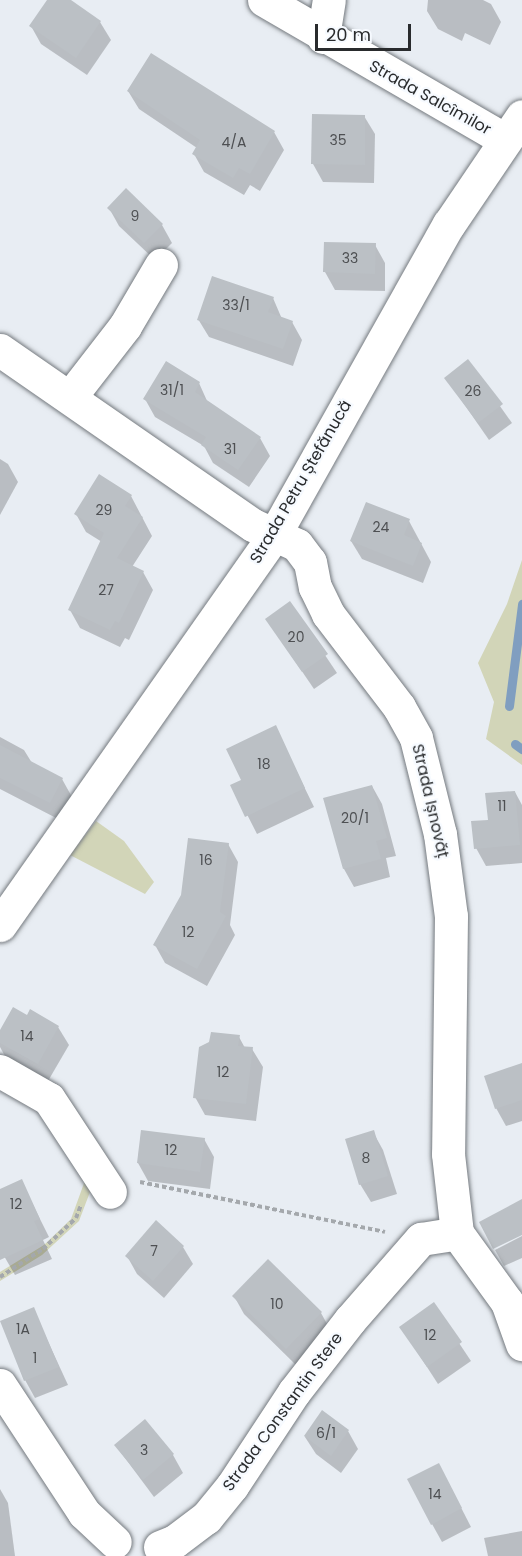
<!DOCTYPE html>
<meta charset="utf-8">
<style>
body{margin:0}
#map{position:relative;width:522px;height:1556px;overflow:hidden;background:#e8edf3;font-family:Poppins,sans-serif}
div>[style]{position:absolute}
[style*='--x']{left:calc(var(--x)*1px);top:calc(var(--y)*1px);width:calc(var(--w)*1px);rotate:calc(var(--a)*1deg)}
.green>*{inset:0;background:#d2d5b8}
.shadow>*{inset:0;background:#0003}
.stream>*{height:9px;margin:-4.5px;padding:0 4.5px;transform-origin:4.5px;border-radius:4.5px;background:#809ec0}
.building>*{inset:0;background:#bbc0c5}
.path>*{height:4px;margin-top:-2px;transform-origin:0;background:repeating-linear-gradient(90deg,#a4a8ac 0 4.5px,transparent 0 7.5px)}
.roads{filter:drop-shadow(0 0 2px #757a7f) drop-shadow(0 0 2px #757a7f)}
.minor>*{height:33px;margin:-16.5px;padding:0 16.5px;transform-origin:16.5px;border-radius:16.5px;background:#fff}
.major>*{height:33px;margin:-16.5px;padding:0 16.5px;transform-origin:16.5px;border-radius:16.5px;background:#fff}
span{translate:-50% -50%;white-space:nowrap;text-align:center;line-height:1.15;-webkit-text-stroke:4.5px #f6faff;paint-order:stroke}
.number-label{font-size:14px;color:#4e5053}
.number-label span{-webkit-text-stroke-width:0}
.street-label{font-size:16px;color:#292b2d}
.scale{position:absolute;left:315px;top:24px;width:96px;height:27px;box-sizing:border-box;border:3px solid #292b2d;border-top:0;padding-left:8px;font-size:18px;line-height:21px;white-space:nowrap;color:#292b2d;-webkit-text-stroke:4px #f6faff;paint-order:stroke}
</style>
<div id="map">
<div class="green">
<i style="clip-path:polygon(522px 560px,522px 765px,486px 739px,494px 702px,478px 663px,507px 604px)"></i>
<i style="clip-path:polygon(96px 821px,124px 841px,154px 882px,145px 894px,70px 855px)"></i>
<i style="clip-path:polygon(87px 1175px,105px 1199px,90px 1192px,79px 1221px,42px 1255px,0 1281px,0 1272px,44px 1245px,71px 1219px)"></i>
</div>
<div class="shadow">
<i style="clip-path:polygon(49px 0,68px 0,100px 22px,111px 40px,87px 75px,41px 44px,31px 26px)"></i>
<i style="clip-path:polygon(428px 0,483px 0,491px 4px,501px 22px,490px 45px,465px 33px,462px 41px,438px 29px,427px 11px)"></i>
<i style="clip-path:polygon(128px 91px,274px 132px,284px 150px,260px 191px,250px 185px,244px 195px,204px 172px,194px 154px,197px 148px,139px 109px)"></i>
<i style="clip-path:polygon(314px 116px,364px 116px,375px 134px,374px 183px,323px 182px,313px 164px)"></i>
<i style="clip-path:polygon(109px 208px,162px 225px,172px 243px,155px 260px,119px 226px)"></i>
<i style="clip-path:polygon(375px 245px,385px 263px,385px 291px,335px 290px,325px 272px)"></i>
<i style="clip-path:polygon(273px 298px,282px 319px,292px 322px,302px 340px,293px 366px,209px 337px,198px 319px)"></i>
<i style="clip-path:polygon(468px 361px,512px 423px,489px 440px,446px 378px)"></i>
<i style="clip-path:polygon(199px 383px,208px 403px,260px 438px,270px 456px,249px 487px,213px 463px,204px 446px,155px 417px,145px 399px)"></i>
<i style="clip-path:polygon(0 459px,8px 464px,18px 482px,0 515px)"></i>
<i style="clip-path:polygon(131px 496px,152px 536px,132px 567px,143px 572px,153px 590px,129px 640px,125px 638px,120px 647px,80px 628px,70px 610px,102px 542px,86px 532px,76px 514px)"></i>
<i style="clip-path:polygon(409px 521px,431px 562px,423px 583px,362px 559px,351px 541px)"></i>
<i style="clip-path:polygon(290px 603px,337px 673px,314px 689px,267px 620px)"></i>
<i style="clip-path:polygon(275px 727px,314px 807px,257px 834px,232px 785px,243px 780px)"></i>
<i style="clip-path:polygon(0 737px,24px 750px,32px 763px,62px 779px,72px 797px,60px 820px,0 789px)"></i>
<i style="clip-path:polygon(372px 786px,382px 804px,396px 856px,386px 858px,390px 877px,354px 887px,344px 869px,325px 799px)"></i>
<i style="clip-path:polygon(515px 792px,522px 805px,522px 863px,486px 866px,476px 848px)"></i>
<i style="clip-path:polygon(228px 844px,238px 862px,230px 925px,235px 935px,207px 986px,165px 963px,155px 945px)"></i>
<i style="clip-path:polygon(58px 1027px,69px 1045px,48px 1081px,6px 1058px,0 1047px,0 1033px)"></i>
<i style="clip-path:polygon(239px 1037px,245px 1048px,252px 1049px,263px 1067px,256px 1121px,205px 1115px,195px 1097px)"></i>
<i style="clip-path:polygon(522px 1065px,522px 1121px,506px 1126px,496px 1108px)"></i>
<i style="clip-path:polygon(373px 1132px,383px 1150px,397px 1194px,371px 1202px,360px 1184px)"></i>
<i style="clip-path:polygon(204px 1139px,214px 1157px,210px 1189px,148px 1181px,138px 1163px)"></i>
<i style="clip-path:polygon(21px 1181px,49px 1237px,43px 1240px,52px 1259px,15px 1275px,0 1249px,0 1190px)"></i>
<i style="clip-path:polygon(522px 1236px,522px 1258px,504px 1266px,495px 1250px)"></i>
<i style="clip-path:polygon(183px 1247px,193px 1264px,164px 1298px,137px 1274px,127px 1256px)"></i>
<i style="clip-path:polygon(234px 1296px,321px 1313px,331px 1331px,297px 1366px,244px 1314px)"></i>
<i style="clip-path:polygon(433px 1304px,471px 1361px,438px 1384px,401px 1327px)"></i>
<i style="clip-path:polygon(33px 1309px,68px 1385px,35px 1398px,25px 1380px)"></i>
<i style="clip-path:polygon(348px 1431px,358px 1449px,341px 1473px,316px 1454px,305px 1437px)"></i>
<i style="clip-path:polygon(116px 1446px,173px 1455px,183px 1473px,154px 1497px)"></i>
<i style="clip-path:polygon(448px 1482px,471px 1527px,442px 1542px,432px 1524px)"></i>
<i style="clip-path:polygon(0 1489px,8px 1503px,15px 1556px,0 1556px)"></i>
<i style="clip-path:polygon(522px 1531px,522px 1556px,488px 1556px,484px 1538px)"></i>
</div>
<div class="stream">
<i style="--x:509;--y:706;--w:103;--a:-82.7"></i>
<i style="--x:515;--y:744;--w:9;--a:36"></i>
</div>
<div class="building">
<i style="clip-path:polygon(47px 0,71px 0,101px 21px,76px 58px,29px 26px)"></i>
<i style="clip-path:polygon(151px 53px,275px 131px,250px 174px,239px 168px,233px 178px,192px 154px,200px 140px,127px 91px)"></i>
<i style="clip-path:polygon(312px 114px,365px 115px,365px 165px,311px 164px)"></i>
<i style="clip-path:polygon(126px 188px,163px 224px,144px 243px,107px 208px)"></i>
<i style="clip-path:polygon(324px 242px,376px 243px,375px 274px,323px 272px)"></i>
<i style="clip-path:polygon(212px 276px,274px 297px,268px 312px,293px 321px,283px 349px,197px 320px)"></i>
<i style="clip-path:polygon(468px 359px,503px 404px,478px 423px,444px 378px)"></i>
<i style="clip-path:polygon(166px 361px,200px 382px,195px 392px,261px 437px,238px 470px,201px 445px,206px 437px,143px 399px)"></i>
<i style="clip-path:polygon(99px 474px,132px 495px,125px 506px,143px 517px,117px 558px,144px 571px,119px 623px,115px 621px,110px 630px,68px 610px,104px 533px,74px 514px)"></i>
<i style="clip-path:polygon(366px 502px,410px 519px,404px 535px,422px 543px,413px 566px,350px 541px)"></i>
<i style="clip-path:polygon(290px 601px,328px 654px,302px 672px,265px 619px)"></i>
<i style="clip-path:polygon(276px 725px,305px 788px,245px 817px,230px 785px,241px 780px,226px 749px)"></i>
<i style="clip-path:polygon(0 745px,63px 778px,50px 803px,0 778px)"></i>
<i style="clip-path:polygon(372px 785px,387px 838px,376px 841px,381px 859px,343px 869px,323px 798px)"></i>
<i style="clip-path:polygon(515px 791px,520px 845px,474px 849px,471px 821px,488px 820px,485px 793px)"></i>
<i style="clip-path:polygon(188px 838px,229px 843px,220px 912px,226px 916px,197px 969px,153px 945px,181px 895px)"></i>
<i style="clip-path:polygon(13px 1007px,27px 1015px,30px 1009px,59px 1026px,38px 1064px,0 1043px,0 1030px)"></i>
<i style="clip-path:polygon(211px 1032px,240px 1035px,238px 1046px,253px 1047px,246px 1104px,193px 1098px,199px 1047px,209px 1042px)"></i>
<i style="clip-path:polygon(522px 1063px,522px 1100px,495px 1109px,484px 1076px)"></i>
<i style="clip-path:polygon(141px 1130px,205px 1138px,200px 1172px,137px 1163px)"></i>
<i style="clip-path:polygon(374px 1130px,388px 1176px,359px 1185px,345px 1139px)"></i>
<i style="clip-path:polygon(22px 1179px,40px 1219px,34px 1221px,43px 1240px,0 1260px,0 1189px)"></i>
<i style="clip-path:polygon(522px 1199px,522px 1235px,493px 1249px,479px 1222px)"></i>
<i style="clip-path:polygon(156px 1220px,184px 1246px,153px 1281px,125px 1256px)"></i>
<i style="clip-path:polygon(268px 1259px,322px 1312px,286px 1349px,232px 1296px)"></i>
<i style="clip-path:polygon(434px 1302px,462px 1342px,427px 1367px,399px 1327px)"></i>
<i style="clip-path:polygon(34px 1307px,59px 1367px,24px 1381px,0 1321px)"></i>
<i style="clip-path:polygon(322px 1410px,349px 1430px,331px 1456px,304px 1436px)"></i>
<i style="clip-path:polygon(145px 1419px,174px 1454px,143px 1480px,114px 1445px)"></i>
<i style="clip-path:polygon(439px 1463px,462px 1508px,431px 1525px,407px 1479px)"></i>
</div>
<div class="path">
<i style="--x:140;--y:1182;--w:250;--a:11.5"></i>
<i style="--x:0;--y:1277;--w:51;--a:-33.1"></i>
<i style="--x:43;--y:1249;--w:45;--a:-43.2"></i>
<i style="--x:76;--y:1218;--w:14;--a:-69"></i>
</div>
<div class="roads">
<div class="minor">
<i style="--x:264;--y:0;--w:277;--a:30.1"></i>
<i style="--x:323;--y:37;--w:37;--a:-81"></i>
<i style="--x:0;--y:350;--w:308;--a:34.7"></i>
<i style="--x:253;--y:525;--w:48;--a:24.4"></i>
<i style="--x:297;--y:545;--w:21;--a:53"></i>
<i style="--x:310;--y:562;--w:25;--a:79"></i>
<i style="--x:315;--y:587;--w:30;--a:64"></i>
<i style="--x:328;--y:614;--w:117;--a:52.6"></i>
<i style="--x:399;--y:707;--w:35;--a:61"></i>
<i style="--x:416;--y:738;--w:99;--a:76"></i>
<i style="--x:440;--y:834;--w:83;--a:82.4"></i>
<i style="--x:451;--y:916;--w:238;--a:90.7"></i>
<i style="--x:448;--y:1154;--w:80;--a:83.5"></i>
<i style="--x:457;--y:1233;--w:85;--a:54.1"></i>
<i style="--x:507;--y:1302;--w:45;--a:70.3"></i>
<i style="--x:70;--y:397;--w:90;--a:-52.2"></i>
<i style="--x:125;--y:326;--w:71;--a:-59.5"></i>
<i style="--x:0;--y:1071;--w:56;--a:29.7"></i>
<i style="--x:49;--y:1099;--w:111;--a:56.7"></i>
<i style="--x:0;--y:1385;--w:153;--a:56.7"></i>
<i style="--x:84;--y:1513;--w:42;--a:43.1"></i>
<i style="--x:160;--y:1547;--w:16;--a:-22"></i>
<i style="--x:175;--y:1541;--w:39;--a:-37"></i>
<i style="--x:206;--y:1518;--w:41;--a:-50.9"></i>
<i style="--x:232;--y:1486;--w:113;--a:-56.6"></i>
<i style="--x:294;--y:1392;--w:91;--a:-52.1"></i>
<i style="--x:350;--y:1320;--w:108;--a:-48.8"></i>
<i style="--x:421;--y:1239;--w:36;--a:-9"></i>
</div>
<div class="major">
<i style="--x:0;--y:925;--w:474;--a:-54.9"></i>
<i style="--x:273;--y:537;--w:359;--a:-60.7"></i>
<i style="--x:449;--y:224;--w:130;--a:-55.9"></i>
</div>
</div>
<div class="number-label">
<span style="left:338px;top:140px">35</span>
<span style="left:234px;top:142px">4/A</span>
<span style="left:135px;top:216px">9</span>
<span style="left:350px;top:258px">33</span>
<span style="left:236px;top:305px">33/1</span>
<span style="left:172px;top:390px">31/1</span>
<span style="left:473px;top:391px">26</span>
<span style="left:230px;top:449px">31</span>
<span style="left:104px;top:510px">29</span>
<span style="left:381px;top:527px">24</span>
<span style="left:106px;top:590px">27</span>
<span style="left:296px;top:637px">20</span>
<span style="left:264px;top:764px">18</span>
<span style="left:502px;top:806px">11</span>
<span style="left:355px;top:818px">20/1</span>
<span style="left:206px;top:860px">16</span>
<span style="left:188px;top:932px">12</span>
<span style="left:27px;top:1036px">14</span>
<span style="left:223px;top:1072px">12</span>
<span style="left:171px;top:1150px">12</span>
<span style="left:366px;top:1158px">8</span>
<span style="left:16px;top:1204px">12</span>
<span style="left:154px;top:1251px">7</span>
<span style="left:277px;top:1304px">10</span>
<span style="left:23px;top:1329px">1A</span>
<span style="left:430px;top:1335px">12</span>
<span style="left:35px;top:1358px">1</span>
<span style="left:326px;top:1433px">6/1</span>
<span style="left:144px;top:1450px">3</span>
<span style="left:435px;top:1494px">14</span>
</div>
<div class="street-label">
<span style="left:430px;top:98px;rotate:29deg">Strada Salcîmilor</span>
<span style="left:301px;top:482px;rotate:-60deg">Strada Petru Ștefănucă</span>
<span style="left:430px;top:801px;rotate:77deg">Strada Ișnovăț</span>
<span style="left:283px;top:1412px;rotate:-54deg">Strada Constantin Stere</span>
</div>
<div class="scale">20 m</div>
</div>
